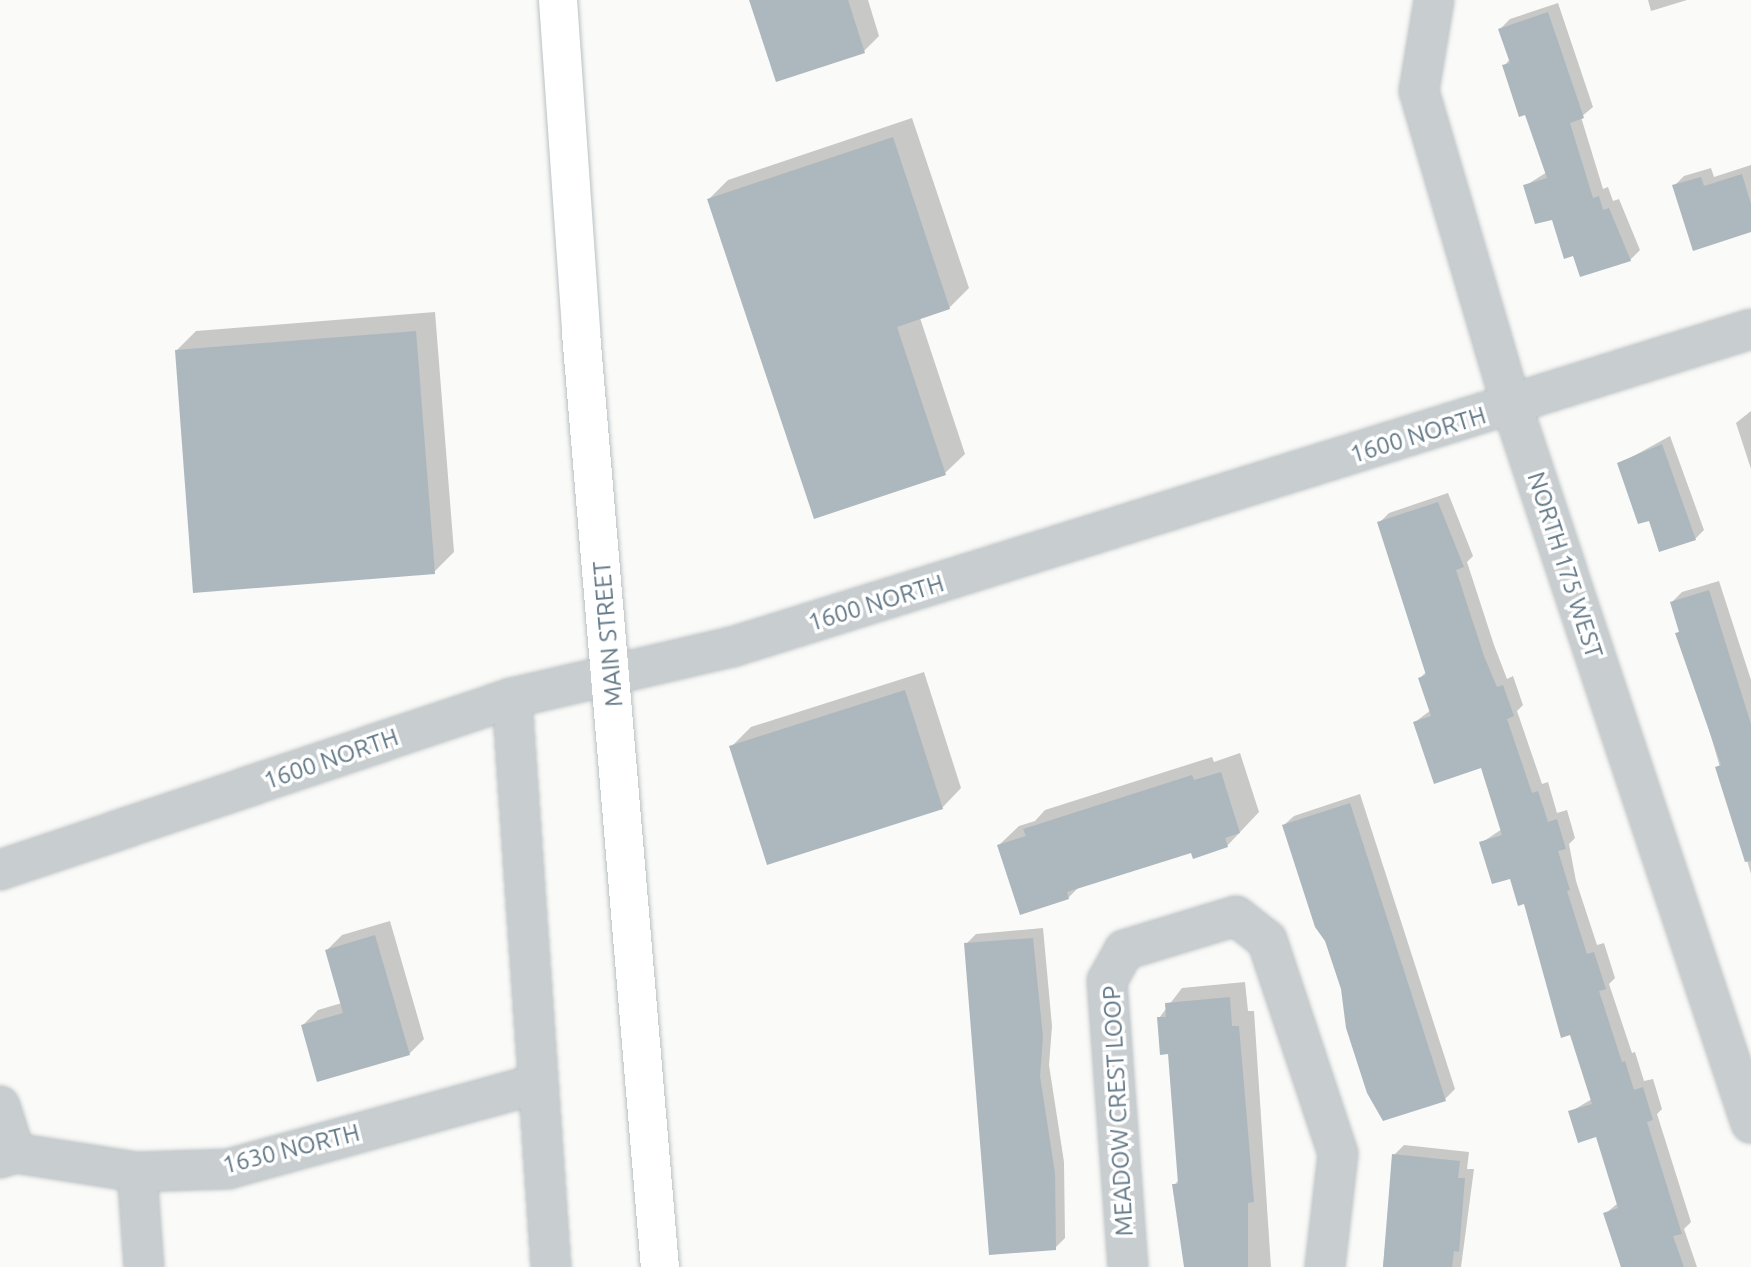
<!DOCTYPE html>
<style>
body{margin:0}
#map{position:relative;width:1751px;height:1267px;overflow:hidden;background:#fafaf8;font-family:Ubuntu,sans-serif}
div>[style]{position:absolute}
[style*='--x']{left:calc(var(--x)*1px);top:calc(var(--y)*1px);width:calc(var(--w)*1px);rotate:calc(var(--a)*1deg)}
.shadow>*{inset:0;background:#0003}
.building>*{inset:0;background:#adb8be}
.roads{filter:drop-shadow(0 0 2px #bac0c3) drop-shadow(0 0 2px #bac0c3)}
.minor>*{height:38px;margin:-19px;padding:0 19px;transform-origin:19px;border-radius:19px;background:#c8cdd0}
.major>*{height:38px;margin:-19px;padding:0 19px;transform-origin:19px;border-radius:19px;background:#fff}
span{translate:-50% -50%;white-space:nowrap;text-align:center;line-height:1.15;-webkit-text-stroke:7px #fff;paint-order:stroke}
.street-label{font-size:24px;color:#627886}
</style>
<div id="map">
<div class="shadow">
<i style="clip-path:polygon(757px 0,868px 0,879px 36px,864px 51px)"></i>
<i style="clip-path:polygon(1648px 0,1687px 0,1651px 11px)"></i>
<i style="clip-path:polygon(1558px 3px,1593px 107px,1581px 117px,1603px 189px,1608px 187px,1613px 201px,1619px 199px,1640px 250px,1630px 260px,1575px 254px,1553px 218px,1525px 186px,1547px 172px,1527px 112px,1504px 66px,1510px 59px,1500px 29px,1510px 19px)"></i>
<i style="clip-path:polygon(912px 118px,969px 288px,949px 308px,920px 318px,965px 454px,945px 473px,709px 199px,728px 180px)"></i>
<i style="clip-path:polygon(1751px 165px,1751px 230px,1674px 186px,1684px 176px,1711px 168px,1714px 177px)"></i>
<i style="clip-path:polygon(435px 312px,454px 552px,434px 572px,177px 350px,196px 331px)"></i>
<i style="clip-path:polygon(1751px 411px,1751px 469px,1736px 423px)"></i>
<i style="clip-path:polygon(1670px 436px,1704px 530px,1695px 539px,1650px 519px,1619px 464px)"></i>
<i style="clip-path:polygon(1448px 493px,1473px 556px,1467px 562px,1494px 645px,1507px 679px,1513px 676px,1523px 705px,1517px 711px,1542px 784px,1548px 782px,1557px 813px,1567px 810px,1575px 838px,1569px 844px,1576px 881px,1597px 945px,1604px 943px,1615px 978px,1609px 984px,1632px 1053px,1635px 1052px,1644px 1081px,1653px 1079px,1662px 1109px,1657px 1114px,1691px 1222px,1684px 1229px,1697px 1267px,1621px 1267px,1605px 1214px,1618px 1203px,1597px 1135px,1570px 1112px,1592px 1099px,1572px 1033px,1563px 1036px,1525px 902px,1511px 876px,1481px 843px,1502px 829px,1482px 766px,1415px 722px,1431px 710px,1420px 678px,1427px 671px,1379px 523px,1389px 513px)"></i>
<i style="clip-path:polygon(1719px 581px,1751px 680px,1751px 874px,1672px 602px,1682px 592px)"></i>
<i style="clip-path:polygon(924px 672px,961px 788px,942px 808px,731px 747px,751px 727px)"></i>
<i style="clip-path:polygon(1240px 753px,1259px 812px,1227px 846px,1192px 850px,1080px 886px,1068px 898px,999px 845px,1019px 826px,1035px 821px,1045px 810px,1212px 757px,1214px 762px)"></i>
<i style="clip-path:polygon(1360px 794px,1455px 1089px,1445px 1099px,1343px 989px,1284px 825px,1294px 816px)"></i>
<i style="clip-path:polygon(390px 921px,424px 1039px,409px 1054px,303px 1025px,318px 1010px,342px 1003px,327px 950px,342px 935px)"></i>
<i style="clip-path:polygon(1043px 928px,1052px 1026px,1049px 1065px,1064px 1162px,1065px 1238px,1055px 1248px,966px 944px,976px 934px)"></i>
<i style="clip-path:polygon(1245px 982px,1248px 1011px,1254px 1011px,1271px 1267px,1186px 1267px,1174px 1185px,1180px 1179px,1169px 1052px,1159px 1018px,1182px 988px)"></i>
<i style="clip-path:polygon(1404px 1145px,1469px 1152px,1467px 1169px,1474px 1169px,1461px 1267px,1383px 1267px,1394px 1155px)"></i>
</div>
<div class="building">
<i style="clip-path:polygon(749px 0,848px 0,865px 53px,776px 82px)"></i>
<i style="clip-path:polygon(1548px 12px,1584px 118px,1570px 123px,1593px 198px,1599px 196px,1603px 210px,1609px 208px,1631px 261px,1580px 277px,1573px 256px,1564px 259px,1552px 220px,1535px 224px,1523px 185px,1547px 178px,1525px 115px,1519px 117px,1502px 65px,1510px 63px,1498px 29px)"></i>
<i style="clip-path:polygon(893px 137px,950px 309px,897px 327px,946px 475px,814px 519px,707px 199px)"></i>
<i style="clip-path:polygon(1742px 174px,1751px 204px,1751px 232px,1693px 251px,1672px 185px,1701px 177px,1704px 186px)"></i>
<i style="clip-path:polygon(416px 331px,435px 574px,193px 593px,175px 350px)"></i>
<i style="clip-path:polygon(1662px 444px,1696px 540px,1659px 552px,1649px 521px,1638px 524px,1617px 463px)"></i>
<i style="clip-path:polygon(1438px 502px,1464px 567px,1456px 570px,1484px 656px,1497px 687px,1503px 685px,1514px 716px,1507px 719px,1532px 793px,1538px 791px,1548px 822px,1557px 819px,1566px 849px,1558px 851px,1570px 890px,1567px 891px,1587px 954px,1594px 952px,1606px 989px,1599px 991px,1622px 1062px,1625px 1061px,1634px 1090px,1643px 1087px,1653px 1120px,1647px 1122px,1682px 1234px,1673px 1236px,1684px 1267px,1621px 1267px,1603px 1213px,1618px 1208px,1596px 1137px,1578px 1143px,1568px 1111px,1592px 1104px,1570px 1035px,1561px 1038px,1524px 904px,1518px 906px,1510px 879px,1492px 884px,1479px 842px,1502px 835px,1481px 768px,1434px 784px,1413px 722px,1431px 716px,1418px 678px,1426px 675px,1377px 522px)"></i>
<i style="clip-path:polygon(1709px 590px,1751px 724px,1751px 861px,1745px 862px,1715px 767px,1721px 765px,1675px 633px,1679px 632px,1670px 602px)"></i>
<i style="clip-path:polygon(905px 690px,943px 809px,767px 865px,729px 746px)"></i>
<i style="clip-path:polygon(1221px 772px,1240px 833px,1225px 838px,1228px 847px,1193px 859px,1191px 853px,1067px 892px,1069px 899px,1020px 915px,997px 845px,1026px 836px,1023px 829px,1192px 775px,1194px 780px)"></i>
<i style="clip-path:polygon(1350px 803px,1446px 1101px,1383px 1121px,1367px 1093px,1346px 1028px,1341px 989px,1325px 941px,1315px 927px,1282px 825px)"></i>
<i style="clip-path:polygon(375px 935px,410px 1055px,317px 1082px,301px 1025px,343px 1013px,325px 950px)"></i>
<i style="clip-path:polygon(1033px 938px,1043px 1037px,1040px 1076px,1055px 1173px,1056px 1250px,989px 1255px,964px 943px)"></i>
<i style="clip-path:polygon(1230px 997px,1232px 1026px,1239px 1026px,1254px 1202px,1248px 1203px,1248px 1267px,1184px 1267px,1172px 1184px,1178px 1184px,1168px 1054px,1160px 1055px,1157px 1017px,1166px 1017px,1165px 1003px)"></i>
<i style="clip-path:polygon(1392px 1154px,1460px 1161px,1458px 1178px,1465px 1178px,1459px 1252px,1454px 1251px,1452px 1267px,1383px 1267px)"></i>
</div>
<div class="roads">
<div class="minor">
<i style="--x:1434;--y:0;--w:92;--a:99.4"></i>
<i style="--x:1419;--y:91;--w:328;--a:73.6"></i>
<i style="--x:1512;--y:406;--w:756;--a:71.57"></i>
<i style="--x:512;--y:698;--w:570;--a:86.08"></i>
<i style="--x:0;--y:870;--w:540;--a:-18.57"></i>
<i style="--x:512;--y:698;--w:226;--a:-13.1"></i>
<i style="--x:732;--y:647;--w:1067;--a:-17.33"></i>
<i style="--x:0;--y:1106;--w:49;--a:72.3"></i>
<i style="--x:0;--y:1158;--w:16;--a:-18"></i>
<i style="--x:15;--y:1153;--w:123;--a:8.9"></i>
<i style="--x:137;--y:1172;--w:91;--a:-1.9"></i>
<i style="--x:228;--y:1169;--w:320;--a:-15.4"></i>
<i style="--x:137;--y:1172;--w:95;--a:85.8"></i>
<i style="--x:1128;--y:1267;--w:287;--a:-94.2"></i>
<i style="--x:1107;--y:981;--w:35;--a:-61"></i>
<i style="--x:1124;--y:950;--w:117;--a:-16.9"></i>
<i style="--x:1236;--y:916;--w:39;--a:38"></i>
<i style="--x:1267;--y:940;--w:225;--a:71.6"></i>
<i style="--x:1338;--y:1154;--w:114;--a:96.6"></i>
</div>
<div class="major">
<i style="--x:558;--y:0;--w:334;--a:86"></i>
<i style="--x:581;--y:333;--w:937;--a:85.17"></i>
</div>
</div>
<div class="street-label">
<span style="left:1418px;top:435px;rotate:-17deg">1600 NORTH</span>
<span style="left:1565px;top:565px;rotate:72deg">NORTH 175 WEST</span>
<span style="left:876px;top:603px;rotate:-17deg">1600 NORTH</span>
<span style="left:608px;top:634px;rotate:-95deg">MAIN STREET</span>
<span style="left:331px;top:759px;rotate:-19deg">1600 NORTH</span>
<span style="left:1118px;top:1111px;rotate:-93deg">MEADOW CREST LOOP</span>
<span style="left:291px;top:1149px;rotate:-14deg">1630 NORTH</span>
</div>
</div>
